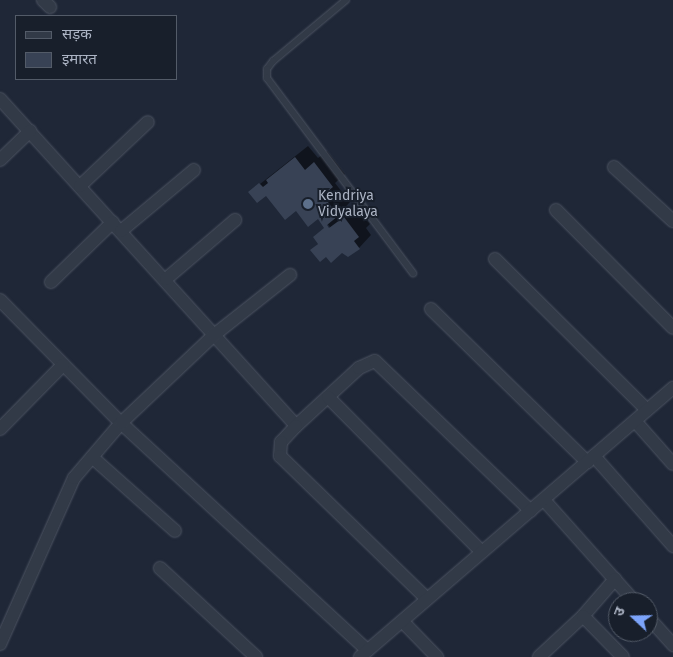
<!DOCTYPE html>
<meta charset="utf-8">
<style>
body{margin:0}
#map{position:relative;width:673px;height:657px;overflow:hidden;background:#1f2737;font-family:"Fira Sans","Noto Sans Devanagari",sans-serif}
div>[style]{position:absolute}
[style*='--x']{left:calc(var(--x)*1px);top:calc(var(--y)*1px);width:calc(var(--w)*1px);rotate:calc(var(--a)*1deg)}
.shadow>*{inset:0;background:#0007}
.building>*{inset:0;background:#384255}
.roads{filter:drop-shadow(0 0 1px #4d5462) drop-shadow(0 0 1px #4d5462)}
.lane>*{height:6px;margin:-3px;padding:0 3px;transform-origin:3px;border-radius:3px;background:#323a47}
.street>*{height:12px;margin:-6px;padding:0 6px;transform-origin:6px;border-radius:6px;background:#323a47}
.dots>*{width:14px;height:14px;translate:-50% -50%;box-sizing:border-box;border:2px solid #181f2b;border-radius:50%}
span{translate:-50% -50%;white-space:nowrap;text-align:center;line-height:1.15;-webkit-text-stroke:4px #181f2b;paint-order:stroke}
.poi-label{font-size:14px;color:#acb4c4}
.left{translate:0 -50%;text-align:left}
.legend{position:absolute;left:15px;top:15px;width:162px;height:65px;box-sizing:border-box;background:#181f2b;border:1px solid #535b68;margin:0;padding:6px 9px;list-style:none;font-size:15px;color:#acb4c4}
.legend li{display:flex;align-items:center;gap:10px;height:25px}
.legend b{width:25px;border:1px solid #535b68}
.north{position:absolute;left:608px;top:592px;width:50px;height:50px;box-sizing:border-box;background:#181f2b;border:1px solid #535b68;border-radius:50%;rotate:291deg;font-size:14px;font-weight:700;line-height:20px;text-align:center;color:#acb4c4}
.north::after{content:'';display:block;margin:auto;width:18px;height:22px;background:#7ca4fa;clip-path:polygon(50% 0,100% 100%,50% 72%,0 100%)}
</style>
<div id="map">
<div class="shadow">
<i style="clip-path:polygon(evenodd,308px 146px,318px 158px,327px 151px,345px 174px,335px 183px,350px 202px,340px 213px,342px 216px,357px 206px,370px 224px,366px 228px,371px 235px,359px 248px,327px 255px,312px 250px,319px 243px,325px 227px,318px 218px,266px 194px,250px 192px,308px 146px,327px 223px,332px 230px,331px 231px,326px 225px,327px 223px)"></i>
</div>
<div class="building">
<i style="clip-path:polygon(295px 157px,305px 170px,314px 162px,333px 187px,323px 195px,338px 216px,327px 225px,329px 228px,344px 217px,359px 237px,354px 241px,360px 249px,348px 257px,342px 253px,331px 263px,326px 257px,320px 262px,310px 250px,318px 244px,313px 237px,324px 228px,318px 219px,308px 227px,296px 211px,285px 220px,266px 196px,257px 203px,248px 192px,259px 183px,263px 187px,268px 183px,266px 180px)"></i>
</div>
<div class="roads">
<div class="lane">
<i style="--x:346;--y:0;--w:95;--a:140.1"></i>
<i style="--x:273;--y:61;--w:10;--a:127"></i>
<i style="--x:267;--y:69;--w:9;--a:90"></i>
<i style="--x:267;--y:78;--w:244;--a:53.2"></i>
</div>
<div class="street">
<i style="--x:43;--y:0;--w:10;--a:45"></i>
<i style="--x:0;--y:99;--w:441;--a:47.8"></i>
<i style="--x:296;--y:426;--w:86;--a:-42.6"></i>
<i style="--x:359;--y:368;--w:17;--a:-24"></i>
<i style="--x:375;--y:361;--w:216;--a:43.9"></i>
<i style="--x:0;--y:160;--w:42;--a:-44"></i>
<i style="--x:614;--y:167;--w:80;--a:42.5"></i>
<i style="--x:80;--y:186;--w:93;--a:-43.3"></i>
<i style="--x:556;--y:210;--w:166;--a:45.2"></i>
<i style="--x:121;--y:231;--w:95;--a:-39.9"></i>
<i style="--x:495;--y:259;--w:214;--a:44.8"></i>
<i style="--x:166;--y:279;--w:91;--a:-40.5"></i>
<i style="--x:51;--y:282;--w:86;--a:-44.1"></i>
<i style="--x:0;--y:300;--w:173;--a:45.5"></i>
<i style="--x:121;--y:423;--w:335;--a:42.7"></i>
<i style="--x:431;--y:309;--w:219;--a:44.4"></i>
<i style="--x:328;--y:397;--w:218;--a:45.2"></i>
<i style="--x:635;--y:421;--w:57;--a:48.5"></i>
<i style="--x:296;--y:426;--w:22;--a:133"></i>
<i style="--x:281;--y:442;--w:14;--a:94"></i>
<i style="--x:280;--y:456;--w:205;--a:44.2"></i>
<i style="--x:0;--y:429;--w:90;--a:-45.5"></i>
<i style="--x:594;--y:456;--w:120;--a:48.7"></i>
<i style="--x:92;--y:457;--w:111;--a:41.7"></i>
<i style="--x:544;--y:500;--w:137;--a:48.3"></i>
<i style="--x:160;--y:568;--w:131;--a:42.8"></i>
<i style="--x:583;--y:616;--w:49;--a:-49.1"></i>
<i style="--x:648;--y:617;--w:38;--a:48"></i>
<i style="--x:403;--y:622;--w:49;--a:45.8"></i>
<i style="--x:0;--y:644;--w:182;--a:-66"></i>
<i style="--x:74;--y:478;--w:72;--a:-49.5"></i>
<i style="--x:121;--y:423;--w:128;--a:-43.4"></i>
<i style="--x:214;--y:335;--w:97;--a:-38.3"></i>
<i style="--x:360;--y:657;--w:413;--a:-40.7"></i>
<i style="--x:539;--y:657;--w:60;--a:-43"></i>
<i style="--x:583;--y:616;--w:57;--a:45.7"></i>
</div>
</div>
<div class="dots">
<i style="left:308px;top:204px;background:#5c6f8a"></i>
</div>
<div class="poi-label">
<span class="left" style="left:318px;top:204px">Kendriya<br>Vidyalaya</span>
</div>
<ul class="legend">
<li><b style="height:6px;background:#323a47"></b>सड़क</li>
<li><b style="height:14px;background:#384255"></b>इमारत</li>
</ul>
<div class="north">उ</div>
</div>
